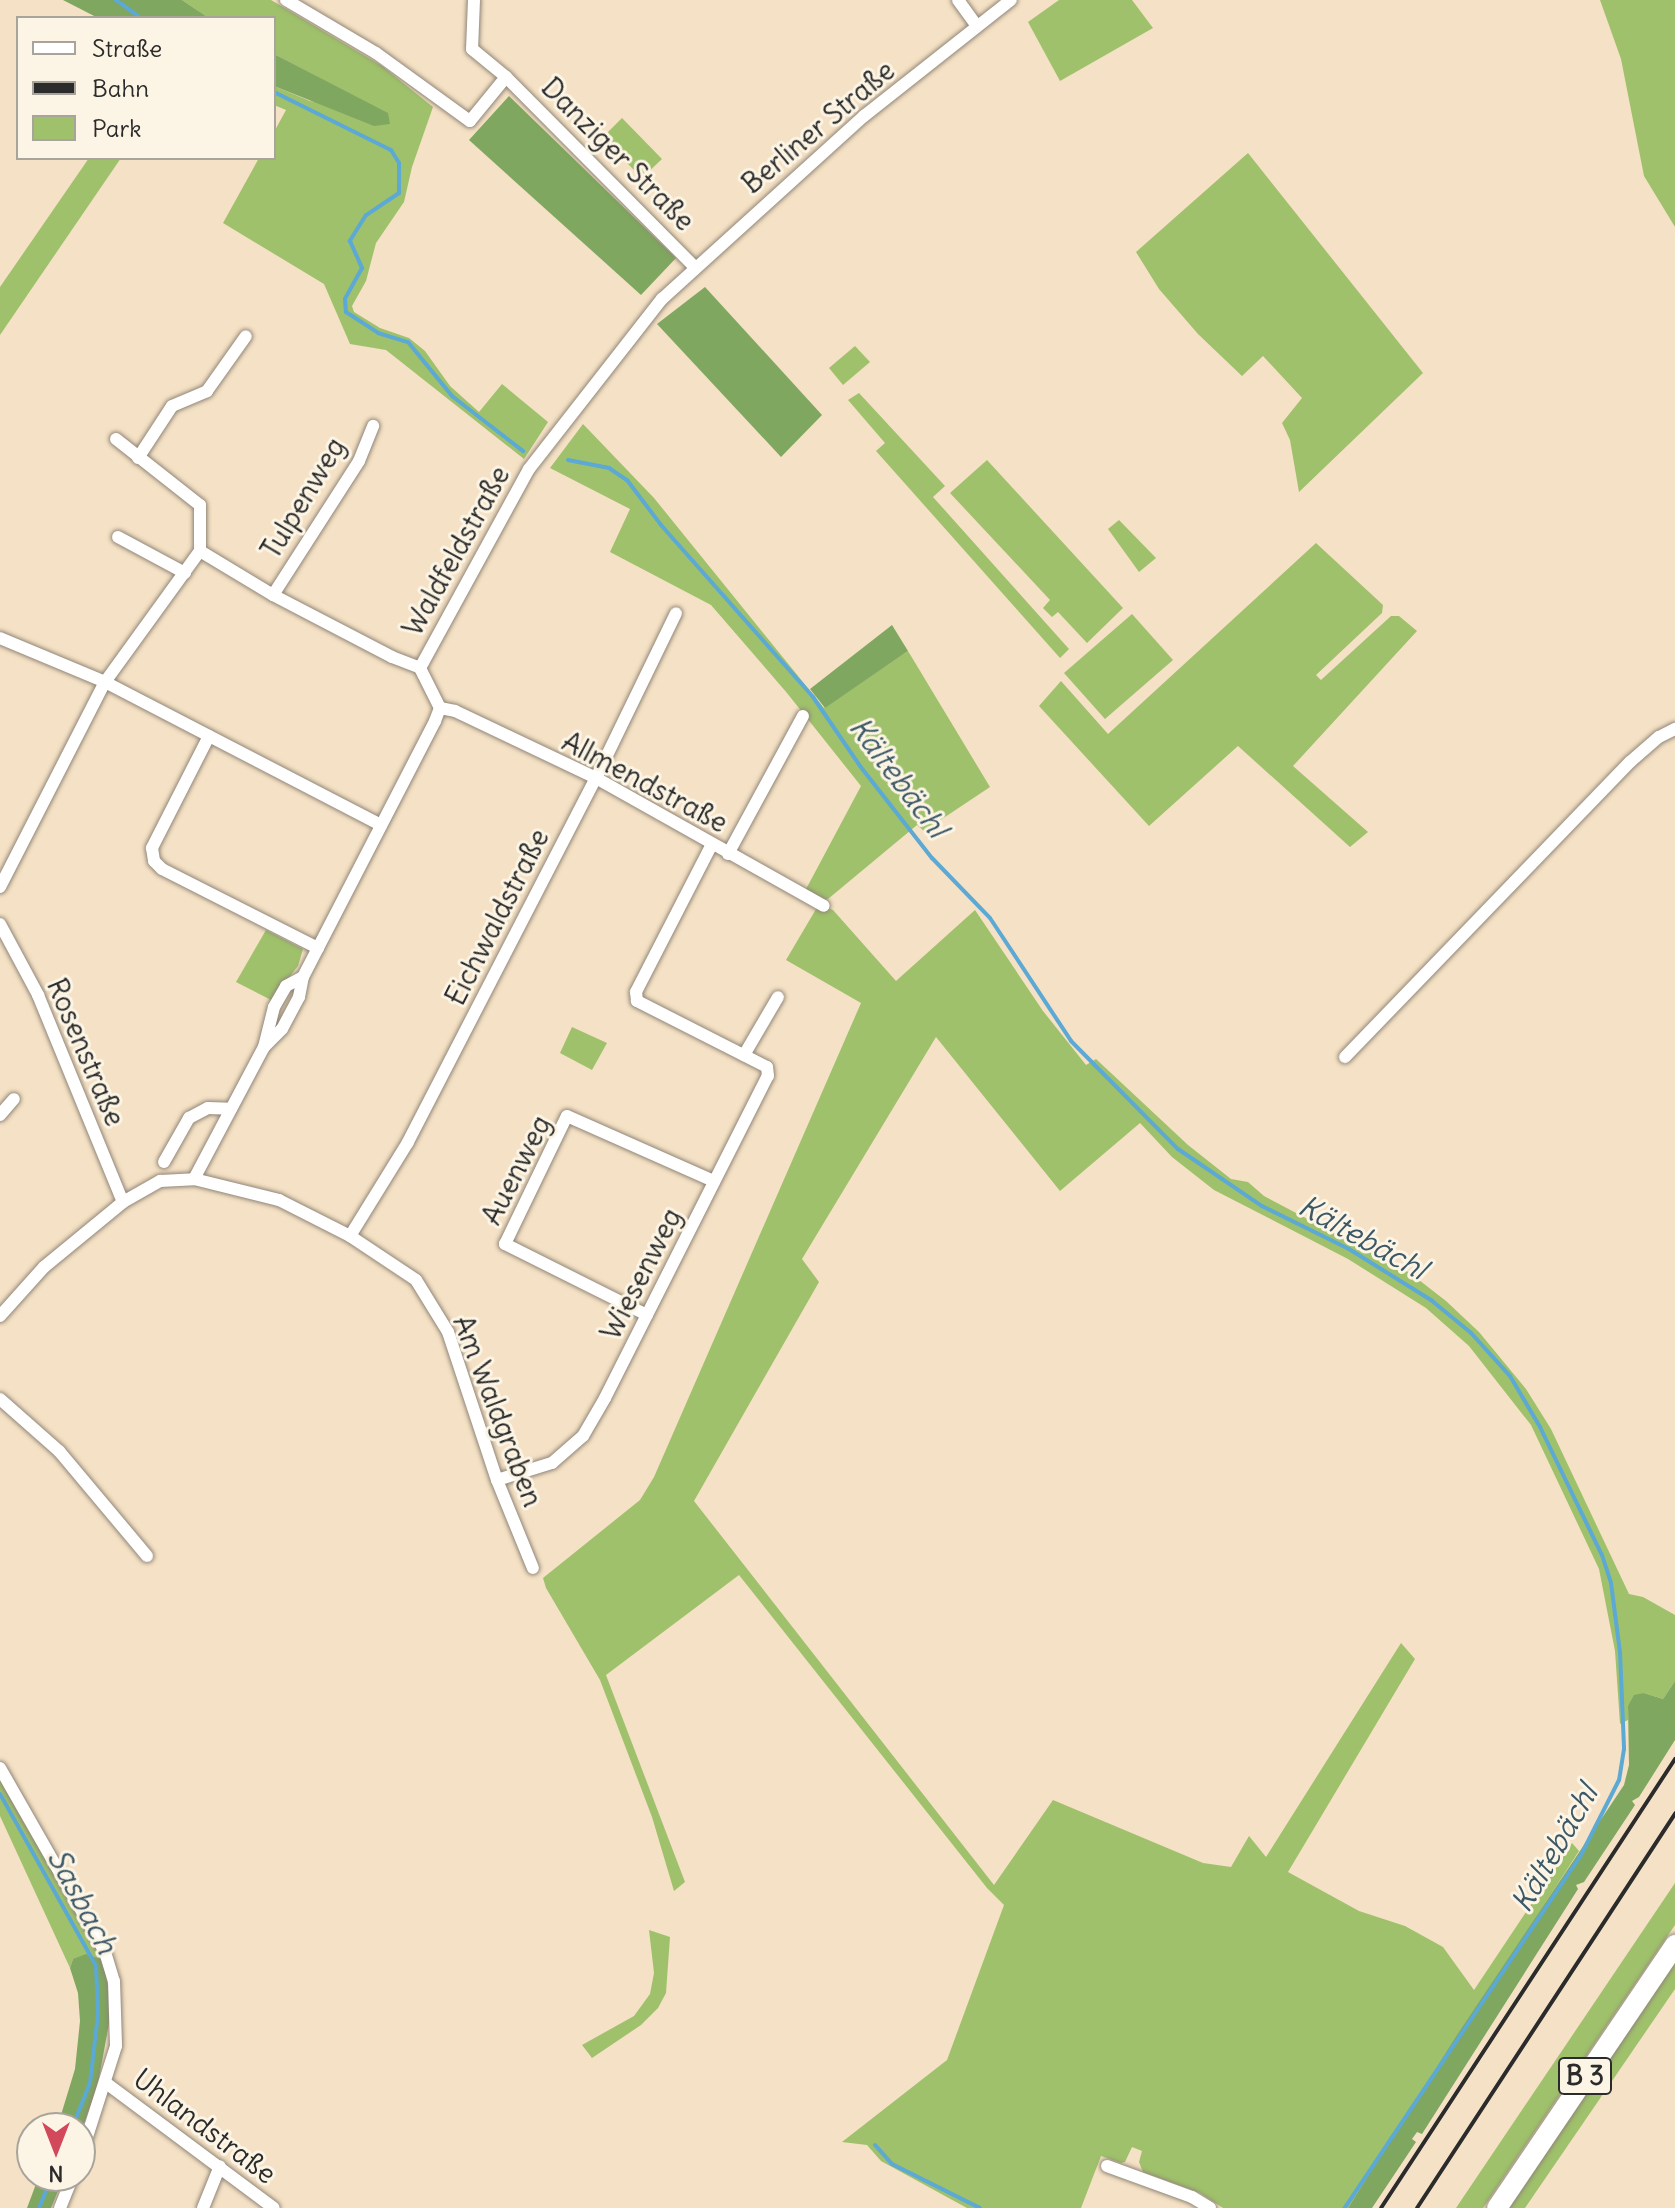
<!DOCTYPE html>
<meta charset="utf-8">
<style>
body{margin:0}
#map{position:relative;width:1675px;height:2208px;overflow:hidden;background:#f5e1c5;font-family:Delius,sans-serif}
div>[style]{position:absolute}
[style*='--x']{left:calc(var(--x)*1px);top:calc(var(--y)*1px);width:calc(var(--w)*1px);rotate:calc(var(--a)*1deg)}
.green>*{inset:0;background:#9fc16b}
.forest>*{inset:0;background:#7fa75f}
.stream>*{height:4px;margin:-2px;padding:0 2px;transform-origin:2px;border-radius:2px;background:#5ba9d4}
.roads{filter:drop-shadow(0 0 2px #908678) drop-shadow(0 0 2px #908678)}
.minor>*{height:12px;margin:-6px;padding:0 6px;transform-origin:6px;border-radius:6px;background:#fff}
.primary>*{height:20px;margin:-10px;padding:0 10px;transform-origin:10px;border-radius:10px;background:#fff}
.rail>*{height:4px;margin:-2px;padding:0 2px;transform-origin:2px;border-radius:2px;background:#2b2b2b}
span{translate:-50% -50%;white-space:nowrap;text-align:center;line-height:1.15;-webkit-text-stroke:6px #fcf5e5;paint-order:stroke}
.shield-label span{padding:2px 6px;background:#fcf5e5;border:2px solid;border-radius:6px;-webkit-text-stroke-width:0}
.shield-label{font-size:26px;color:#2b2b2b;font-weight:700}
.street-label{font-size:28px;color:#2b2b2b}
.water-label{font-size:30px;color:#3c5766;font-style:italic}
.legend{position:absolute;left:16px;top:16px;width:260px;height:144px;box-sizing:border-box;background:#fcf5e5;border:2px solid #a8a49b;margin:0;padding:10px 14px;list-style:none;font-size:24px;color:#2b2b2b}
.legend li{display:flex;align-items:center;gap:16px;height:40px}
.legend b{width:40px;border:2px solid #a8a49b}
.north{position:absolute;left:16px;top:2112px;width:80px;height:80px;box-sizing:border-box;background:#fcf5e5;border:2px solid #a8a49b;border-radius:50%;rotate:180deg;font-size:22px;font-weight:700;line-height:32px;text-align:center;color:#2b2b2b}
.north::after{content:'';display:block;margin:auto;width:28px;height:36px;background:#d1495b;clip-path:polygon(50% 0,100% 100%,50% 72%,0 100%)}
</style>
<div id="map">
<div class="green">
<i style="clip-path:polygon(182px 0,271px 0,382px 66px,433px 107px,412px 167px,404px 202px,376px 243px,366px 281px,352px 306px,354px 312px,380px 328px,409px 338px,425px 351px,450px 386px,479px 412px,502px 384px,548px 422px,524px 459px,386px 350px,350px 344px,324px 284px,223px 223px,259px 158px,274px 158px,274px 132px,286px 110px,274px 105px,274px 86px,310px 101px,388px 114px,274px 54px,274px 18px,209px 18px)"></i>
<i style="clip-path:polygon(1059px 0,1132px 0,1153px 28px,1060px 81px,1028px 22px)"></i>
<i style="clip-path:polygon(1600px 0,1675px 0,1675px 227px,1644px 176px,1621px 59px)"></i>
<i style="clip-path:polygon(622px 118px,662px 159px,642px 178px,602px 138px)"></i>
<i style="clip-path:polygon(1248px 153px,1423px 373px,1299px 492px,1290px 440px,1282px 423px,1302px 398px,1263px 356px,1242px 376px,1198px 334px,1159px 289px,1136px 252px)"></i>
<i style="clip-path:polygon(89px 158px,121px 158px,0 335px,0 287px)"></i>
<i style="clip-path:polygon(855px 346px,870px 362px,843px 385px,829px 368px)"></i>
<i style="clip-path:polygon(859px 393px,945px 486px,933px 497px,1069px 649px,1060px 658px,876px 451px,885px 443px,848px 400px)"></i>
<i style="clip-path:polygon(583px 424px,654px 498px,824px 708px,908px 651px,990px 787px,924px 831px,917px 825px,828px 899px,822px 901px,805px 891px,861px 786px,787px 693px,711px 605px,610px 552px,630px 509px,550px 468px)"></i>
<i style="clip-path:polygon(987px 460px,1123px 608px,1087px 643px,1058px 612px,1052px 617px,1043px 608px,1050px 600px,950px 493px)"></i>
<i style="clip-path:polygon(1119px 520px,1156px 558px,1139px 572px,1108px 529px)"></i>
<i style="clip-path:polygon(1316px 543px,1383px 605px,1382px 613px,1316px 675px,1321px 680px,1391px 616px,1399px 616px,1417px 631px,1293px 766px,1368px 832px,1350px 847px,1238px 746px,1149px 826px,1039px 706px,1061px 681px,1108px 734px)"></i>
<i style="clip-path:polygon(1132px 614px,1173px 660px,1105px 719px,1064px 673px)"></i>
<i style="clip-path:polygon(819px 904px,833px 910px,896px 981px,975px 910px,1043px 1011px,1086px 1065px,1096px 1059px,1188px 1145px,1231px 1179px,1248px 1182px,1264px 1196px,1410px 1273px,1446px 1301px,1479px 1332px,1526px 1389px,1551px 1429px,1629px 1594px,1643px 1597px,1675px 1615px,1675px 1681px,1663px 1699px,1644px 1693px,1628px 1706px,1628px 1720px,1620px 1724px,1615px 1651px,1599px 1569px,1531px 1425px,1469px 1346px,1426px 1308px,1348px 1259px,1214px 1190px,1172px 1157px,1140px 1123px,1060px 1191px,936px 1037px,802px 1259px,819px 1282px,694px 1501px,994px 1885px,1053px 1800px,1203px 1863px,1231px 1867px,1249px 1836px,1266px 1857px,1401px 1643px,1415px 1659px,1288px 1872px,1359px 1911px,1405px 1926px,1443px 1947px,1474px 1990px,1572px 1843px,1579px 1851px,1348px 2208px,1223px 2208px,1200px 2193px,1143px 2172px,1139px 2162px,1142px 2151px,1132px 2147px,1125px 2162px,1121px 2163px,1101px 2156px,1081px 2208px,967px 2208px,881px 2161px,867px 2145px,842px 2142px,947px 2060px,1004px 1905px,987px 1888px,739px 1575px,606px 1675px,685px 1882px,674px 1891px,652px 1817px,600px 1680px,546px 1588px,543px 1578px,640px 1500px,654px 1477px,861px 1003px,786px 960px)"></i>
<i style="clip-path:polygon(266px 930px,303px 949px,298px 966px,271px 1000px,236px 982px)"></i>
<i style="clip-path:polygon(572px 1027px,607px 1043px,592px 1070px,560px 1053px)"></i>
<i style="clip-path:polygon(0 1778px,103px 1960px,73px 1959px,70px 1968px,0 1816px)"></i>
<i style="clip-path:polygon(1675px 1883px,1675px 1925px,1483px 2208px,1456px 2208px)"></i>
<i style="clip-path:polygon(649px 1930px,670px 1937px,666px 1993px,658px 2008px,641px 2025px,592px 2058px,582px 2045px,634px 2016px,650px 1994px,654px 1973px)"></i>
<i style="clip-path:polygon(1675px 1959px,1675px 1989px,1525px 2208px,1507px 2208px)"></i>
</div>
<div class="forest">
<i style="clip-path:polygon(63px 0,182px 0,209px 18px,98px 18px)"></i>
<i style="clip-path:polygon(274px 54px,388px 113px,390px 124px,374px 126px,274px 86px)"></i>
<i style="clip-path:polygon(509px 96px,676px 258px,641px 295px,469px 140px)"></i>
<i style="clip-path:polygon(705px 287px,822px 415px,781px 457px,657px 324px)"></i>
<i style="clip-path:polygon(892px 625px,908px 651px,825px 708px,810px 689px)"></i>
<i style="clip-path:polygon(1675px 1681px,1675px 1740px,1639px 1797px,1632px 1801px,1635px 1805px,1584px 1882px,1576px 1885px,1578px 1889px,1422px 2134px,1417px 2132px,1412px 2139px,1416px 2142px,1372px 2208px,1348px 2208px,1457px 2035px,1624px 1785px,1629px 1765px,1628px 1706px,1634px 1695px,1644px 1693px,1663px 1699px)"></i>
<i style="clip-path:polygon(86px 1954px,103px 1960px,112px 2007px,97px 2089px,80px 2134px,80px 2128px,57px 2128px,75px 2069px,80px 2021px,78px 1993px,70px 1968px,73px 1959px)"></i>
<i style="clip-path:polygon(39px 2176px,64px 2176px,51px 2208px,27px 2208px)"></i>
</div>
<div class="stream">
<i style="--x:116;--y:0;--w:31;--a:36"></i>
<i style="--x:274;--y:92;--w:131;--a:26.4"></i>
<i style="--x:391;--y:150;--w:15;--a:58"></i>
<i style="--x:399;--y:163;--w:30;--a:90"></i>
<i style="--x:399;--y:193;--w:40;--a:146"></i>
<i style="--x:366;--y:215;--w:31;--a:122"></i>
<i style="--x:350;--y:241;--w:30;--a:66"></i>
<i style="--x:362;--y:268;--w:35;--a:119"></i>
<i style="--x:345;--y:299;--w:13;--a:86"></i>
<i style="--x:346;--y:312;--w:38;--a:33"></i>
<i style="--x:378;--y:333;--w:31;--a:17"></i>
<i style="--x:408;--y:342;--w:70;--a:50.8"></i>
<i style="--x:452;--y:396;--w:90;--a:37.8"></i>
<i style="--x:568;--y:460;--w:42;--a:11"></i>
<i style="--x:609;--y:468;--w:22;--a:34"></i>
<i style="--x:627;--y:480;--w:56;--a:52.9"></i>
<i style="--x:661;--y:525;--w:230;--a:48.5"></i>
<i style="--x:813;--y:697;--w:83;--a:55.7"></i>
<i style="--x:860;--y:766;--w:117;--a:52"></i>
<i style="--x:932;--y:858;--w:83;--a:46"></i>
<i style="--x:990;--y:918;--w:147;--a:56.6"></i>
<i style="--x:1071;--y:1041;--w:152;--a:45.3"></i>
<i style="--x:1178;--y:1149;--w:102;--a:34.2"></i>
<i style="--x:1262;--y:1206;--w:97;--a:26.3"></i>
<i style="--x:1349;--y:1249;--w:97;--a:31.9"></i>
<i style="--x:1431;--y:1300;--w:52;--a:39.5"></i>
<i style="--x:1471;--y:1333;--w:58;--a:47.8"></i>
<i style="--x:1510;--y:1376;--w:59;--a:59.5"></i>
<i style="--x:1540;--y:1427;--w:142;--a:64.2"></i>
<i style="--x:1602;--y:1555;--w:29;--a:72"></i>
<i style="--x:1611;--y:1583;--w:70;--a:82.6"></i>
<i style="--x:1620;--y:1652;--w:97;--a:87.6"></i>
<i style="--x:1624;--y:1749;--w:31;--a:99"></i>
<i style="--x:1619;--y:1780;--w:84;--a:116.9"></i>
<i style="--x:1581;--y:1855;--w:425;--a:123.8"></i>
<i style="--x:0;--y:1794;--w:197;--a:60.8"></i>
<i style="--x:96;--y:1966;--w:48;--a:87.6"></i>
<i style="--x:98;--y:2014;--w:69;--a:96.6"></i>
<i style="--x:90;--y:2083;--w:48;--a:111.8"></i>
<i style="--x:875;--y:2145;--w:25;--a:48"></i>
<i style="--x:892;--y:2164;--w:98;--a:26.6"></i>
<i style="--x:39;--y:2208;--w:35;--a:-68"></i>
</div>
<div class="roads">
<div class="minor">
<i style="--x:286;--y:0;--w:104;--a:30.5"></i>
<i style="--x:376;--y:53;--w:116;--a:35.9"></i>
<i style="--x:470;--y:121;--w:57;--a:-50.7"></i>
<i style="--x:474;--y:0;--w:49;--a:92.3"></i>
<i style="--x:472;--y:49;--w:44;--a:39.5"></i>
<i style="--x:506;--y:77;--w:267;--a:45.2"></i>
<i style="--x:958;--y:0;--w:32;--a:54"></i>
<i style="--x:116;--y:439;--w:107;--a:38.2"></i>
<i style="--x:200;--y:505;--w:46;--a:90"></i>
<i style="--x:138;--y:458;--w:62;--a:-56.8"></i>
<i style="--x:172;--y:406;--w:38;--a:-23"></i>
<i style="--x:207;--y:391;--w:67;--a:-54.7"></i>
<i style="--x:118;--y:537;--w:76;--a:28.2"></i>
<i style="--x:273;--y:595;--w:159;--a:-57.3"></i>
<i style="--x:359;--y:461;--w:38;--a:-68"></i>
<i style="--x:0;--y:638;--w:114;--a:22.7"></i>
<i style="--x:105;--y:682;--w:311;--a:27.4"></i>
<i style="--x:420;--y:668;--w:227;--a:-61.3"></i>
<i style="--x:529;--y:469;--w:216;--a:-52"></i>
<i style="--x:662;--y:299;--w:273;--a:-42.2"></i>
<i style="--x:864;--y:116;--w:187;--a:-38.3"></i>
<i style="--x:440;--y:708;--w:15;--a:11"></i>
<i style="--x:455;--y:711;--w:156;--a:25.4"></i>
<i style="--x:596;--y:778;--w:261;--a:29.3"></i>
<i style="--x:209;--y:736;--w:126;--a:117"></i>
<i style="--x:152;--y:848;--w:13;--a:81"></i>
<i style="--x:154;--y:861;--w:11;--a:45"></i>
<i style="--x:162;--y:869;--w:175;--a:26.9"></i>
<i style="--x:728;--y:854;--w:157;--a:-61.5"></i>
<i style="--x:0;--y:887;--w:230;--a:-62.9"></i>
<i style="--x:105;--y:682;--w:162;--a:-54.1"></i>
<i style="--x:200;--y:551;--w:85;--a:31.1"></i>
<i style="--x:273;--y:595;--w:134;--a:27.5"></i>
<i style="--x:392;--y:657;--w:30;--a:21"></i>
<i style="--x:0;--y:924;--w:81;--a:61.8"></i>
<i style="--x:38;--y:995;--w:224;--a:67.7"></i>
<i style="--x:264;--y:1047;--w:41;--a:-76"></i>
<i style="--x:274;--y:1007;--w:24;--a:-60"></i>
<i style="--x:286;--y:986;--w:19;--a:-28"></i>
<i style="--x:744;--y:1055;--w:67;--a:-59.6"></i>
<i style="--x:1345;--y:1057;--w:410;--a:-46"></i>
<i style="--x:1630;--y:762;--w:38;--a:-41"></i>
<i style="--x:1659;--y:737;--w:18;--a:-27"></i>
<i style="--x:0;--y:1115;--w:21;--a:-49"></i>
<i style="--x:164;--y:1162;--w:51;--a:-60.4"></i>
<i style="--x:189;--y:1118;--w:21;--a:-28"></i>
<i style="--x:208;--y:1108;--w:23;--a:2"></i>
<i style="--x:194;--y:1179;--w:149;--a:-62.1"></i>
<i style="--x:264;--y:1047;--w:25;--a:-45"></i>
<i style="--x:282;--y:1029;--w:36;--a:-62"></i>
<i style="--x:299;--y:997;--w:20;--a:-79"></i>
<i style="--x:303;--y:977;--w:288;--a:-62.7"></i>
<i style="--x:435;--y:721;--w:14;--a:-69"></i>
<i style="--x:440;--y:708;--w:45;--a:-116.6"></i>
<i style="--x:350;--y:1236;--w:110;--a:-58.3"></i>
<i style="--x:408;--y:1142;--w:410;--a:-62.7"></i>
<i style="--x:596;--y:778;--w:183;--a:-64.1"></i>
<i style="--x:647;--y:1315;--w:159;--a:-153.4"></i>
<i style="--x:505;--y:1244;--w:142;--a:-64.2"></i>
<i style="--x:567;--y:1116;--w:161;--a:23.9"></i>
<i style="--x:0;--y:1316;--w:66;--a:-48.1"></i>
<i style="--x:44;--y:1267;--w:102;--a:-39.4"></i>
<i style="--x:123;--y:1202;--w:43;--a:-29.6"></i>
<i style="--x:160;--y:1181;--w:34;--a:-3"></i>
<i style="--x:194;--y:1179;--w:88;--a:13.9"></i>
<i style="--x:279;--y:1200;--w:80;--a:26.9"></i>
<i style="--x:350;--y:1236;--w:79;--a:33.7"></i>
<i style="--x:416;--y:1280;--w:61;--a:58.4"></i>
<i style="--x:448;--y:1332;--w:156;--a:71.7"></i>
<i style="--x:497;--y:1480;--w:95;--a:67.8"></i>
<i style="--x:0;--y:1399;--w:79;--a:41.4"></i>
<i style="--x:59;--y:1451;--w:137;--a:50"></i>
<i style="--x:497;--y:1480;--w:58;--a:-17.2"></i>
<i style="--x:552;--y:1463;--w:41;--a:-41.1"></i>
<i style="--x:583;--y:1436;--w:44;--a:-59.9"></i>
<i style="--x:605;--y:1398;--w:361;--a:-63.2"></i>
<i style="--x:768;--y:1076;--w:9;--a:-96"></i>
<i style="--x:767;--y:1067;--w:146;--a:-153.1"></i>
<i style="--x:637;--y:1001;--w:9;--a:-96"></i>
<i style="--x:636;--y:992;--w:166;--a:-62.8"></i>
<i style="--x:0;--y:1768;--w:212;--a:60.3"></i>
<i style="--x:105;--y:1952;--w:30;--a:73"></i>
<i style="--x:114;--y:1981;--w:65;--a:88.2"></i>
<i style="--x:116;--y:2046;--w:119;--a:107.7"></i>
<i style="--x:106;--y:2083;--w:209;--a:36.7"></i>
<i style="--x:1107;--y:2166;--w:90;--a:20"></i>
<i style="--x:1192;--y:2197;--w:21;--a:31"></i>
<i style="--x:60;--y:2208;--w:35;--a:-68"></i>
<i style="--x:203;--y:2208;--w:45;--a:-68"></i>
</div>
<div class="primary">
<i style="--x:1497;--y:2208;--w:318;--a:-55.9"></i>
</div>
</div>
<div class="rail">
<i style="--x:1381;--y:2208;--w:537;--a:-56.78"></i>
<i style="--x:1417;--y:2208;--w:472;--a:-56.8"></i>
</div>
<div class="shield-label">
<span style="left:1585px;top:2076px">B 3</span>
</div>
<div class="street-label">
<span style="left:818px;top:127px;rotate:-40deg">Berliner Straße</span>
<span style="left:618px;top:154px;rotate:45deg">Danziger Straße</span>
<span style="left:303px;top:498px;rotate:-59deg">Tulpenweg</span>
<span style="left:456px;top:551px;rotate:-61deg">Waldfeldstraße</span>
<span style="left:645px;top:782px;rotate:28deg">Allmendstraße</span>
<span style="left:497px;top:917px;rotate:-63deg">Eichwaldstraße</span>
<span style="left:86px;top:1052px;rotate:67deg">Rosenstraße</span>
<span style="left:516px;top:1170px;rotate:-63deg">Auenweg</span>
<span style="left:641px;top:1274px;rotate:-63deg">Wiesenweg</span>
<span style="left:498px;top:1411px;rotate:69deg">Am Waldgraben</span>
<span style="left:205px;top:2126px;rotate:37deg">Uhlandstraße</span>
</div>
<div class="water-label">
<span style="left:899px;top:777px;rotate:53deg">Kältebächl</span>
<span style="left:1363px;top:1237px;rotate:29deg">Kältebächl</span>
<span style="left:1554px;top:1848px;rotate:-60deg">Kältebächl</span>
<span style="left:83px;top:1901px;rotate:62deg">Sasbach</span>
</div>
<ul class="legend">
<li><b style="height:10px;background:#fff"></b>Straße</li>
<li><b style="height:10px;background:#2b2b2b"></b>Bahn</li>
<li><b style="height:22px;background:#9fc16b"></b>Park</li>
</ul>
<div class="north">N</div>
</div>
